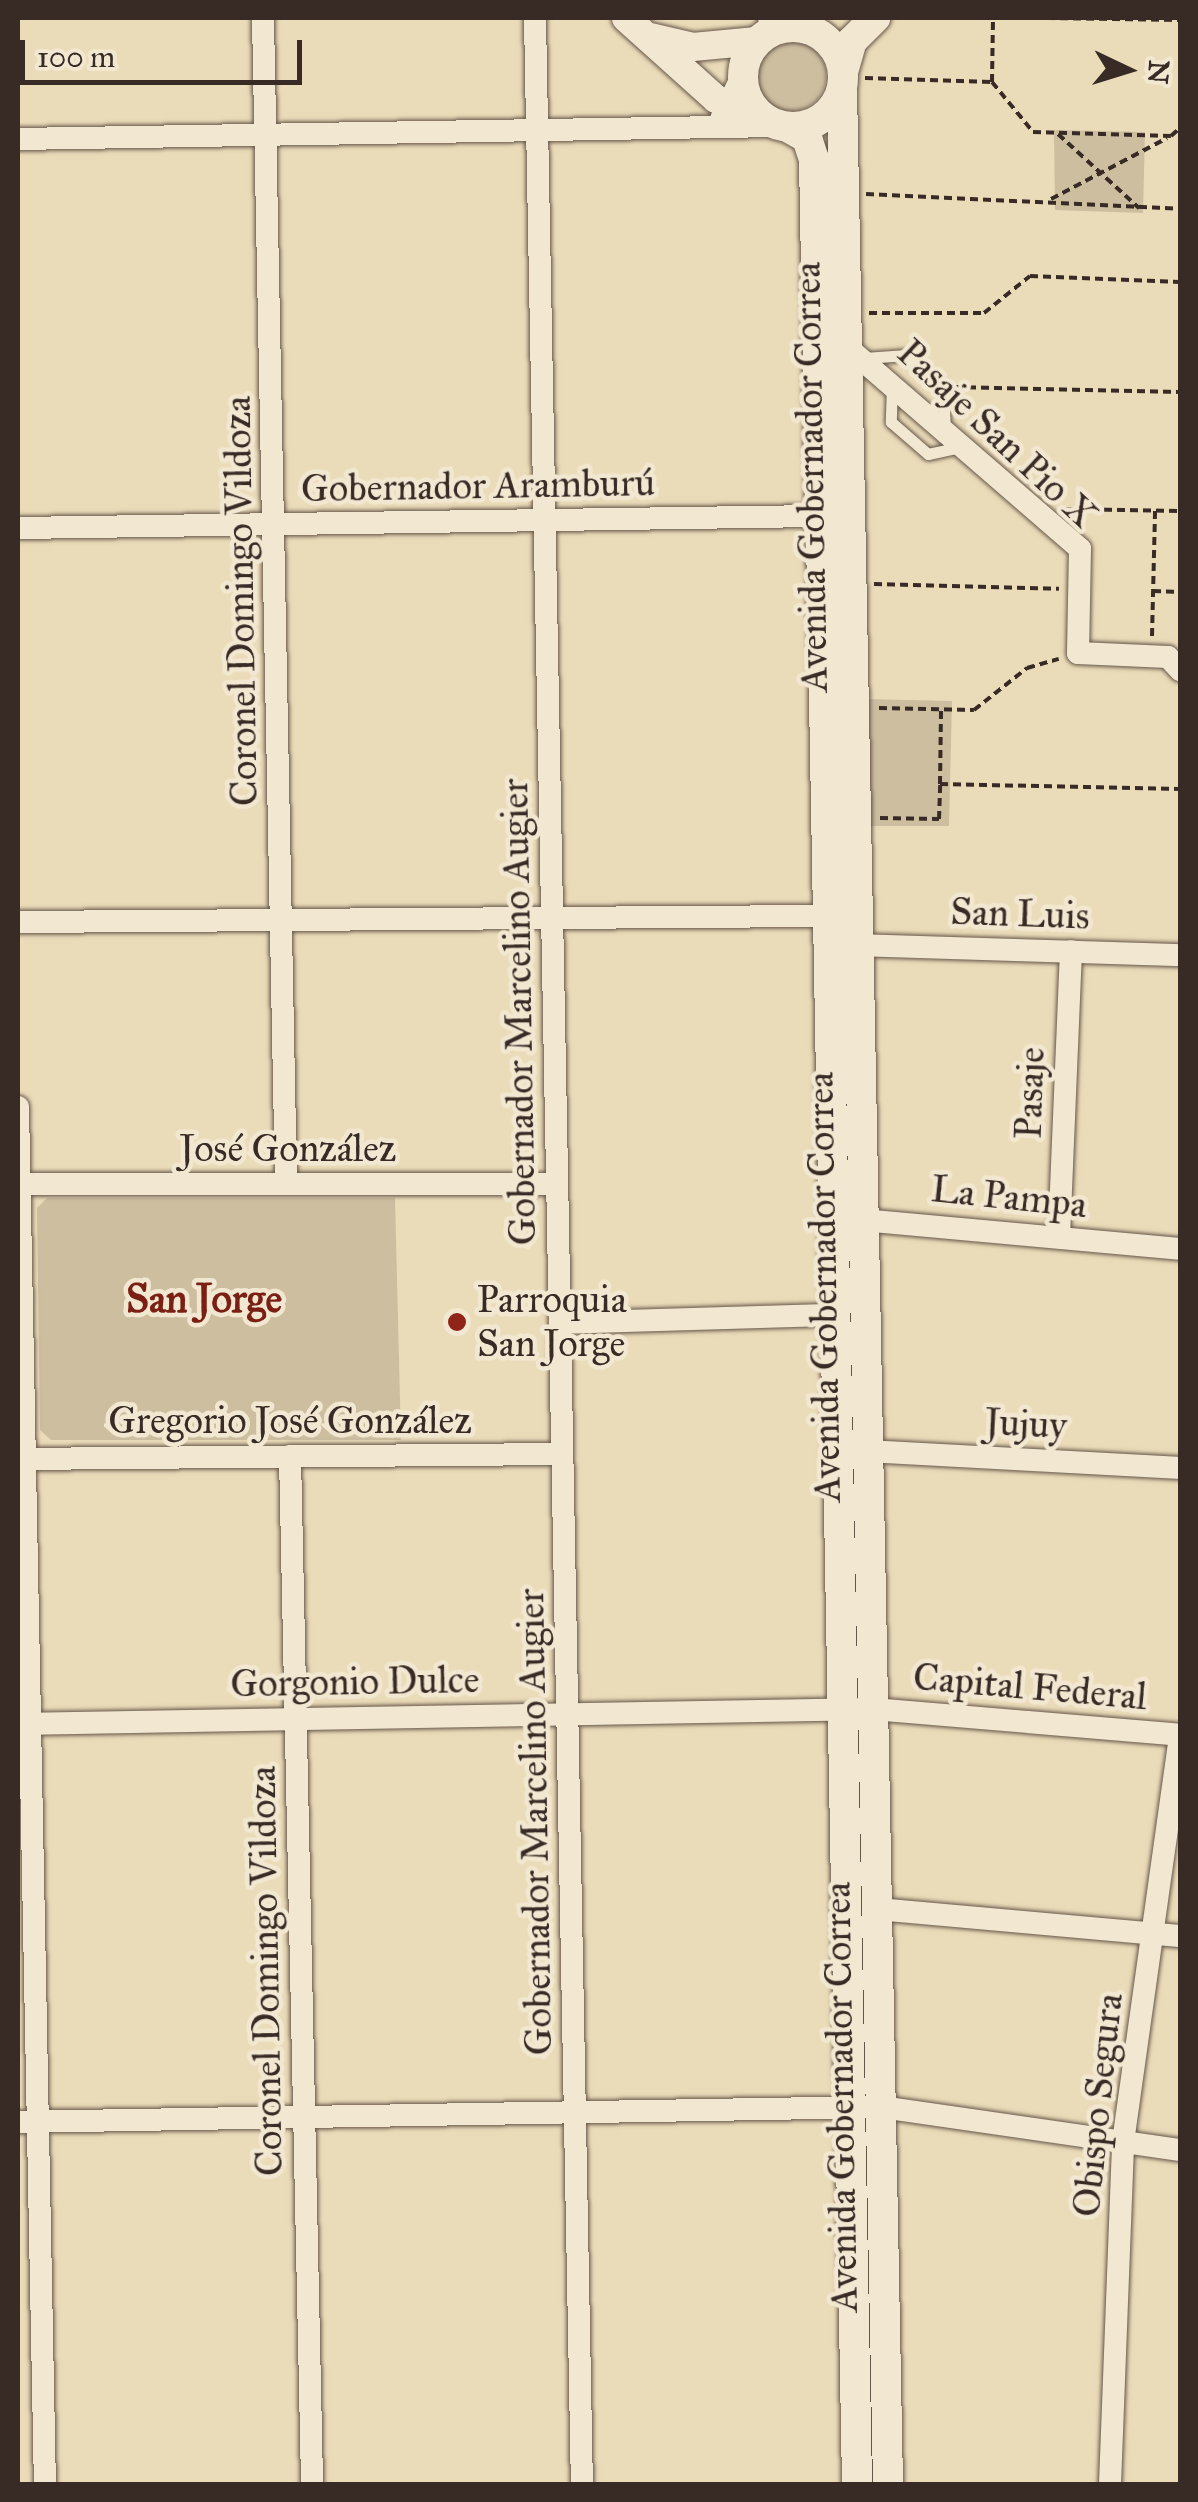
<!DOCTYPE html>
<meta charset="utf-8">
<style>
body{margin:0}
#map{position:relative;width:1198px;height:2502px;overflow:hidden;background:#ebdcb9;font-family:"IM FELL Great Primer",serif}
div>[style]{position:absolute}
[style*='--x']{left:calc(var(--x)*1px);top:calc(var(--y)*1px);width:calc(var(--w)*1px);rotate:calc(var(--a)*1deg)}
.green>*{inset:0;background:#cdbea0}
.round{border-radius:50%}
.path>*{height:4px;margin-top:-2px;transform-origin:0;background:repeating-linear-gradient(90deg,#382a25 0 8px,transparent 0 13px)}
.roads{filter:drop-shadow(0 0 2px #65564a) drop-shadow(0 0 2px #65564a)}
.service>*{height:11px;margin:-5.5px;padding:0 5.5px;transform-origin:5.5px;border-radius:5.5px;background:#f2e8d2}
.minor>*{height:22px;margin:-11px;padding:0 11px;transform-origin:11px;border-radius:11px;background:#f2e8d2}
.tertiary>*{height:28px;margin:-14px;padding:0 14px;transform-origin:14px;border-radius:14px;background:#f2e8d2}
.secondary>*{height:30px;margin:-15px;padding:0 15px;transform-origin:15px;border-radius:15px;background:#f2e8d2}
.secondary>.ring{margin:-15px;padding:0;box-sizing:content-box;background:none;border:30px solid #f2e8d2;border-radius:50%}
.dots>*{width:28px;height:28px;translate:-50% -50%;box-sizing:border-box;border:5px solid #f2e8d2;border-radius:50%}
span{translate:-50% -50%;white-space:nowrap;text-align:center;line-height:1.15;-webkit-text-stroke:9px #f2e8d2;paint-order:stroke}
.street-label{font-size:38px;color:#382a25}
.poi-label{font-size:38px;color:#382a25}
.left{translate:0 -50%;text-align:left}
.neighbourhood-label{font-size:40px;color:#7a1f14;font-weight:700}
.frame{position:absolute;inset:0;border:20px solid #382a25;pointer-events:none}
.north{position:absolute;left:1078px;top:20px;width:100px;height:100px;-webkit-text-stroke:8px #f2e8d2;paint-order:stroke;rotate:94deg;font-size:28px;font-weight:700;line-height:40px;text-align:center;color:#382a25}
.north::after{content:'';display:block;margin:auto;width:35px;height:45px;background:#382a25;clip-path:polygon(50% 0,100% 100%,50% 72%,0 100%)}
.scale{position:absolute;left:20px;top:40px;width:282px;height:45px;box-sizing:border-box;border:5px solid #382a25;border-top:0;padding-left:12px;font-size:30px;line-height:35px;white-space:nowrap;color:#382a25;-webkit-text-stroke:8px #f2e8d2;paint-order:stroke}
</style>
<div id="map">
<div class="green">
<i class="round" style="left:756px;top:41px;width:70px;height:70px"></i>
<i style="clip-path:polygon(1054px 130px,1145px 132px,1143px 213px,1055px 210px)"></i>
<i style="clip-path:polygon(865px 699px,952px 701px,949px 826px,867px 826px)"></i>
<i style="clip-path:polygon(47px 1198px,395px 1198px,401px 1440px,51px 1440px,40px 1430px,37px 1208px)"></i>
</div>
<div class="path">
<i style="--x:1047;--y:18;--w:133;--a:0.9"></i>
<i style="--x:865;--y:78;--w:127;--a:1.8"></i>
<i style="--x:992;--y:82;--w:65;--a:50.6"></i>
<i style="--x:1033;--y:132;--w:138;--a:1.7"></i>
<i style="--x:1171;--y:136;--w:12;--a:-42"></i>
<i style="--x:992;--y:82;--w:64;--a:-89.1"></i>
<i style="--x:1058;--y:134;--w:110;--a:42.4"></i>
<i style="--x:866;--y:194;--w:314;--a:2.7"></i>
<i style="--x:1051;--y:199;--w:131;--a:-27.7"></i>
<i style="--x:869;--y:313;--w:115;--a:0"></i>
<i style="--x:984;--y:313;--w:59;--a:-38.8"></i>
<i style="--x:1030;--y:276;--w:150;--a:2.3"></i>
<i style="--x:955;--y:387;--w:225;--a:1.3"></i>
<i style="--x:1065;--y:509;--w:115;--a:1"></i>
<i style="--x:874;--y:584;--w:185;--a:1.5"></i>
<i style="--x:1153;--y:591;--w:27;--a:2"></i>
<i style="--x:1152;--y:636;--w:126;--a:-88.6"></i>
<i style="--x:879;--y:708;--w:95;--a:1.2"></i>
<i style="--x:974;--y:710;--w:68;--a:-38.4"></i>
<i style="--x:1027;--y:668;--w:33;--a:-16"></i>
<i style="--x:940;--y:784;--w:75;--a:-89.2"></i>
<i style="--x:880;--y:818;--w:59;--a:1"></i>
<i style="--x:939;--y:819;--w:35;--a:-88"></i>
<i style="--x:940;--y:784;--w:240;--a:1.2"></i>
</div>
<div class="roads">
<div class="service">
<i style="--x:864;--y:358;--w:43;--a:-4"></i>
<i style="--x:907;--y:355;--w:48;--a:41.6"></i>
<i style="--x:943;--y:387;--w:44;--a:87.4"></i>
<i style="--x:892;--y:386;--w:36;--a:92"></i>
<i style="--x:891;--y:422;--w:49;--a:40.9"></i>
<i style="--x:928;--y:454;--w:35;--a:-12"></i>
</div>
<div class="minor">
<i style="--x:263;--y:18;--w:1166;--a:88.87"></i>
<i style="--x:535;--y:18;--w:2466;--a:88.91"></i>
<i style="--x:769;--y:18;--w:13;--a:77"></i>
<i style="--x:721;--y:119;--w:50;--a:-63.9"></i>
<i style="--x:18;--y:139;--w:761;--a:-0.98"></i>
<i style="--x:839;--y:340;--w:319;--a:40.9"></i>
<i style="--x:1080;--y:549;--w:104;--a:91.1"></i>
<i style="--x:1078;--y:653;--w:90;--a:2.5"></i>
<i style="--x:1168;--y:657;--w:18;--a:47"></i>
<i style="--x:18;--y:528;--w:801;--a:-0.86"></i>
<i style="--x:18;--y:922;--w:807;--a:-0.43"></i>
<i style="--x:825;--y:916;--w:44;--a:41.3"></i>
<i style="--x:858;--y:945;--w:322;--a:1.8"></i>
<i style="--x:18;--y:1107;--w:1377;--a:88.88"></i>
<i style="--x:19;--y:1184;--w:538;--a:0"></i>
<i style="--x:851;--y:1219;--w:330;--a:5.2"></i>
<i style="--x:1059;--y:1237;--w:286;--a:-87.6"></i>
<i style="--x:560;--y:1323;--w:273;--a:-1.7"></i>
<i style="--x:868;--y:1451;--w:312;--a:3.1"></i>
<i style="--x:290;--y:1456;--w:1028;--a:88.77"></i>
<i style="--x:18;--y:1459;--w:544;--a:-0.53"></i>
<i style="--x:18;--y:1724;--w:855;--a:-1.01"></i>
<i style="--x:873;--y:1709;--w:308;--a:4.8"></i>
<i style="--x:877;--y:1909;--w:304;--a:5.1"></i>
<i style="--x:18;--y:2122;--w:863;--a:-1"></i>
<i style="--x:881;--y:2107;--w:302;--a:8.2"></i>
<i style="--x:1110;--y:2484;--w:342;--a:-87.8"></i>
<i style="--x:1123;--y:2142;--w:411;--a:-82"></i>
</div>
<div class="tertiary">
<i style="--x:626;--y:18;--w:121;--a:42"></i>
<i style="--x:716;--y:99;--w:58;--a:23.5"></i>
<i style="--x:651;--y:37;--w:43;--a:13.4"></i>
<i style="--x:693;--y:47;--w:64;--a:-5.4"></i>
</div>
<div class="secondary">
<i class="ring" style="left:743px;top:27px;width:70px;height:70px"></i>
<i style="--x:843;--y:72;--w:32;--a:-74"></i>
<i style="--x:852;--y:41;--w:33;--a:-45"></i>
<i style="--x:842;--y:88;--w:2396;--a:88.9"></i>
<i style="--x:789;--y:128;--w:21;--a:29"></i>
<i style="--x:807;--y:138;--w:22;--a:72"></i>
<i style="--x:814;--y:159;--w:2325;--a:88.94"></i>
</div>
</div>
<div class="dots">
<i style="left:457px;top:1322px;background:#8f2418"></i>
</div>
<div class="street-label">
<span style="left:997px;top:434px;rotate:43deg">Pasaje San Pio X</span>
<span style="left:811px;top:477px;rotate:-91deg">Avenida Gobernador Correa</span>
<span style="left:478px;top:486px;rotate:-1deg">Gobernador Aramburú</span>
<span style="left:241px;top:601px;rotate:-91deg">Coronel Domingo Vildoza</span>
<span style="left:1020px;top:914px;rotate:2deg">San Luis</span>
<span style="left:519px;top:1012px;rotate:-91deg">Gobernador Marcelino Augier</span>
<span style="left:1030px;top:1093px;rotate:-88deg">Pasaje</span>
<span style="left:288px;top:1149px">José González</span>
<span style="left:1009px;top:1197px;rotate:6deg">La Pampa</span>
<span style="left:824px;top:1287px;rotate:-91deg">Avenida Gobernador Correa</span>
<span style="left:290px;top:1421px">Gregorio José González</span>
<span style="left:1026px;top:1424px;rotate:3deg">Jujuy</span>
<span style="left:355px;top:1682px;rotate:-1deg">Gorgonio Dulce</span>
<span style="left:1030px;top:1687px;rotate:5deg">Capital Federal</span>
<span style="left:535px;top:1822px;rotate:-91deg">Gobernador Marcelino Augier</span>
<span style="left:266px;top:1971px;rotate:-91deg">Coronel Domingo Vildoza</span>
<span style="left:841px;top:2097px;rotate:-91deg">Avenida Gobernador Correa</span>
<span style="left:1098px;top:2105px;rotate:-84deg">Obispo Segura</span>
</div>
<div class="poi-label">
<span class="left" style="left:477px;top:1322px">Parroquia<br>San Jorge</span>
</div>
<div class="neighbourhood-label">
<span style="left:204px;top:1299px">San Jorge</span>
</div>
<div class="frame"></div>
<div class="north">N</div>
<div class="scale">100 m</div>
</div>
